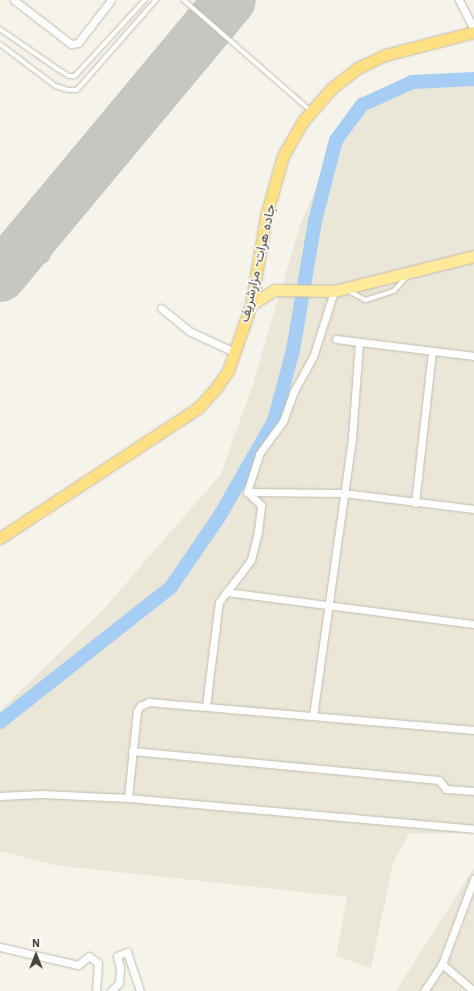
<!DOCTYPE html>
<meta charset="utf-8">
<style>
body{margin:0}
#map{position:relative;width:474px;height:991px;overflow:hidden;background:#f6f3eb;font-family:"IBM Plex Sans",Vazirmatn,sans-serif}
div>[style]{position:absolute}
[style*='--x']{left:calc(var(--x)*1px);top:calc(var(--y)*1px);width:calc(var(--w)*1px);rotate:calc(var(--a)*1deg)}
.residential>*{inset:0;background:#eae6d8}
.river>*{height:14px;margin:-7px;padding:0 7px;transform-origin:7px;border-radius:7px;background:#a6cef4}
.taxiway>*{height:21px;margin:-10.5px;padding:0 10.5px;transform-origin:10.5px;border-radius:10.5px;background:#c8c6c2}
.runway>*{height:52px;margin:-26px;padding:0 26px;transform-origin:26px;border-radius:26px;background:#c8c6c2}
.roads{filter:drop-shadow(0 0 1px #c2bcac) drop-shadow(0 0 1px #c2bcac)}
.service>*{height:3.5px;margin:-1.75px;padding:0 1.75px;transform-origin:1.75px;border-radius:1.75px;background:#fff}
.minor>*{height:7px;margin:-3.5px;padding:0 3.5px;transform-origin:3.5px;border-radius:3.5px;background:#fff}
.primary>*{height:11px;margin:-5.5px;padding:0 5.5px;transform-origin:5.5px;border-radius:5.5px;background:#ffe99a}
.trunk>*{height:11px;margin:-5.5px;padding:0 5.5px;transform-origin:5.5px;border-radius:5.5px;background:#ffe083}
span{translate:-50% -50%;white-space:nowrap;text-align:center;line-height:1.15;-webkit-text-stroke:3px #fff;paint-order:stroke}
.street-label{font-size:14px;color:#4a4438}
.north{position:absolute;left:16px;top:935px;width:40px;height:40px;-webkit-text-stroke:3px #fff;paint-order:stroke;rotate:0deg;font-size:11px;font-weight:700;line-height:16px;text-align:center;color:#4a4438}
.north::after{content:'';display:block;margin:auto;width:14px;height:18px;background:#4a4438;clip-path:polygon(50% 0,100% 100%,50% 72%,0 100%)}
</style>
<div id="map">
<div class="residential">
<i style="clip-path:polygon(474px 74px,474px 833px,409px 834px,393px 863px,371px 968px,336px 956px,347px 897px,54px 865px,0 851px,0 711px,102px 611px,221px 474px,252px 387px,302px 219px,358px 97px)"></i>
<i style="clip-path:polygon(474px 868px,474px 991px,396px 991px)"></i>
</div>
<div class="river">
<i style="--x:0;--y:722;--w:218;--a:-38.3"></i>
<i style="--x:171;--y:587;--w:85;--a:-55.6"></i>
<i style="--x:219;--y:517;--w:111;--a:-60.2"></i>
<i style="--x:274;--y:421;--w:73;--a:-75"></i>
<i style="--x:293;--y:350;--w:131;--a:-80.3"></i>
<i style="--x:315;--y:221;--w:84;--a:-75.5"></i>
<i style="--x:336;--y:140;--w:44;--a:-53.4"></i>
<i style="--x:362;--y:105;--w:55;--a:-24.7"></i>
<i style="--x:412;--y:82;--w:62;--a:-2.8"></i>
</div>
<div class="taxiway">
<i style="--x:27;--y:244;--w:16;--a:38"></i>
</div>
<div class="runway">
<i style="--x:0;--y:276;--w:359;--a:-50.2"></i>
</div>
<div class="roads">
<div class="service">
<i style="--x:184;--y:0;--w:167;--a:41.1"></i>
<i style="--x:0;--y:29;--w:70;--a:34.6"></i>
<i style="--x:58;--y:69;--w:13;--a:32"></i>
<i style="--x:69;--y:76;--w:6;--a:0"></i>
<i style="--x:75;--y:76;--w:103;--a:-47.4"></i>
<i style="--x:0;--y:44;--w:70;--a:36.9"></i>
<i style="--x:56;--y:86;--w:13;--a:18"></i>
<i style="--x:68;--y:90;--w:9;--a:0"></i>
<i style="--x:77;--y:90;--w:120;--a:-48.7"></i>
<i style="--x:347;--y:290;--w:21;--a:28"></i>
<i style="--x:366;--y:300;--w:29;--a:-18"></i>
<i style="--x:394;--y:291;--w:18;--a:-49"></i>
</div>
<div class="minor">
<i style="--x:14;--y:0;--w:72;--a:37.7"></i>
<i style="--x:71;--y:44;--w:7;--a:-8"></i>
<i style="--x:78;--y:43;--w:54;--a:-52.5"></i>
<i style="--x:459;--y:0;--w:34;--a:63"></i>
<i style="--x:161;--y:308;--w:38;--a:39"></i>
<i style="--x:191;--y:332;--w:47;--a:24.9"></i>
<i style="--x:336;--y:339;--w:139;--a:7"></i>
<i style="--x:247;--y:492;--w:96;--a:0.6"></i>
<i style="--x:343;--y:493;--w:132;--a:7"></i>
<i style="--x:247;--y:492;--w:40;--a:-72"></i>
<i style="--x:259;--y:454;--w:41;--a:-54"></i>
<i style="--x:283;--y:421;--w:32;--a:-70"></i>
<i style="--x:294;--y:391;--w:39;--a:-61"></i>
<i style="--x:313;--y:357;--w:69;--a:-72.3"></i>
<i style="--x:415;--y:503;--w:153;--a:-83.6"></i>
<i style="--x:226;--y:592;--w:250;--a:7.4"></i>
<i style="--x:206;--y:706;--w:105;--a:-82.9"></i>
<i style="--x:219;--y:602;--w:53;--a:-52.7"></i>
<i style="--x:251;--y:560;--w:30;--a:-76"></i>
<i style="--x:258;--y:531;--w:26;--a:-83"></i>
<i style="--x:261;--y:505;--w:19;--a:-137"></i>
<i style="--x:313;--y:716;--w:281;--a:-82"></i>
<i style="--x:352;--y:438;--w:96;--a:-85.8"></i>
<i style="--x:132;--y:751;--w:308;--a:5.4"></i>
<i style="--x:439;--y:780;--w:11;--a:52"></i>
<i style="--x:446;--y:789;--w:28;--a:4"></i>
<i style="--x:0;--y:796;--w:41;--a:-2.8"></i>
<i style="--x:41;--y:794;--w:87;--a:2.6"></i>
<i style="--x:128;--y:798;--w:347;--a:5.1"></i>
<i style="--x:128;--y:798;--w:87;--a:-84.1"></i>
<i style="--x:137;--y:711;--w:6;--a:-59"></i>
<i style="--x:140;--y:706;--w:10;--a:-24"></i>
<i style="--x:149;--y:702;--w:326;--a:4.9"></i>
<i style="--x:0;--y:947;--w:80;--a:13"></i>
<i style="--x:78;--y:965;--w:14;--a:-39"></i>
<i style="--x:89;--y:956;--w:11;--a:38"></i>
<i style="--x:98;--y:963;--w:28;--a:94"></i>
<i style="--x:442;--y:964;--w:42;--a:40.2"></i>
<i style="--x:111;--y:991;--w:11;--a:-45"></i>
<i style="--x:119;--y:983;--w:15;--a:-86"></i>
<i style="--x:120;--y:968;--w:12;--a:-104"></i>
<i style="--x:117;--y:956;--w:11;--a:-22"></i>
<i style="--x:127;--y:952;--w:41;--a:71.6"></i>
<i style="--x:424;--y:991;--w:32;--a:-56"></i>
<i style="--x:442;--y:964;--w:91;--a:-69.4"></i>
</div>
<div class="primary">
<i style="--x:251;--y:305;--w:27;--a:-33"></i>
<i style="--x:274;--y:290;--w:60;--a:1"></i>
<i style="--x:334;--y:291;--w:144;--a:-14"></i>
</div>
<div class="trunk">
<i style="--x:0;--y:538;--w:237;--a:-33.3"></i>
<i style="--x:198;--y:408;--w:27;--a:-48"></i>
<i style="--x:216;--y:388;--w:21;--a:-55"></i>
<i style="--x:228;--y:371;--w:70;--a:-70.8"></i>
<i style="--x:251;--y:305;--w:90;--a:-80.4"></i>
<i style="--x:266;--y:216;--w:62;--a:-74.2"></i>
<i style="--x:283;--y:156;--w:40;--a:-60.3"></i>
<i style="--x:303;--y:121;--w:44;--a:-48.7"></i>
<i style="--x:332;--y:88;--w:33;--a:-38"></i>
<i style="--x:358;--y:68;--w:30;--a:-26"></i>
<i style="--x:385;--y:55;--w:92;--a:-14.5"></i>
</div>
</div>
<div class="street-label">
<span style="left:257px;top:263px;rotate:-77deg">جاده هرات- مزارشریف</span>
</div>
<div class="north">N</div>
</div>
